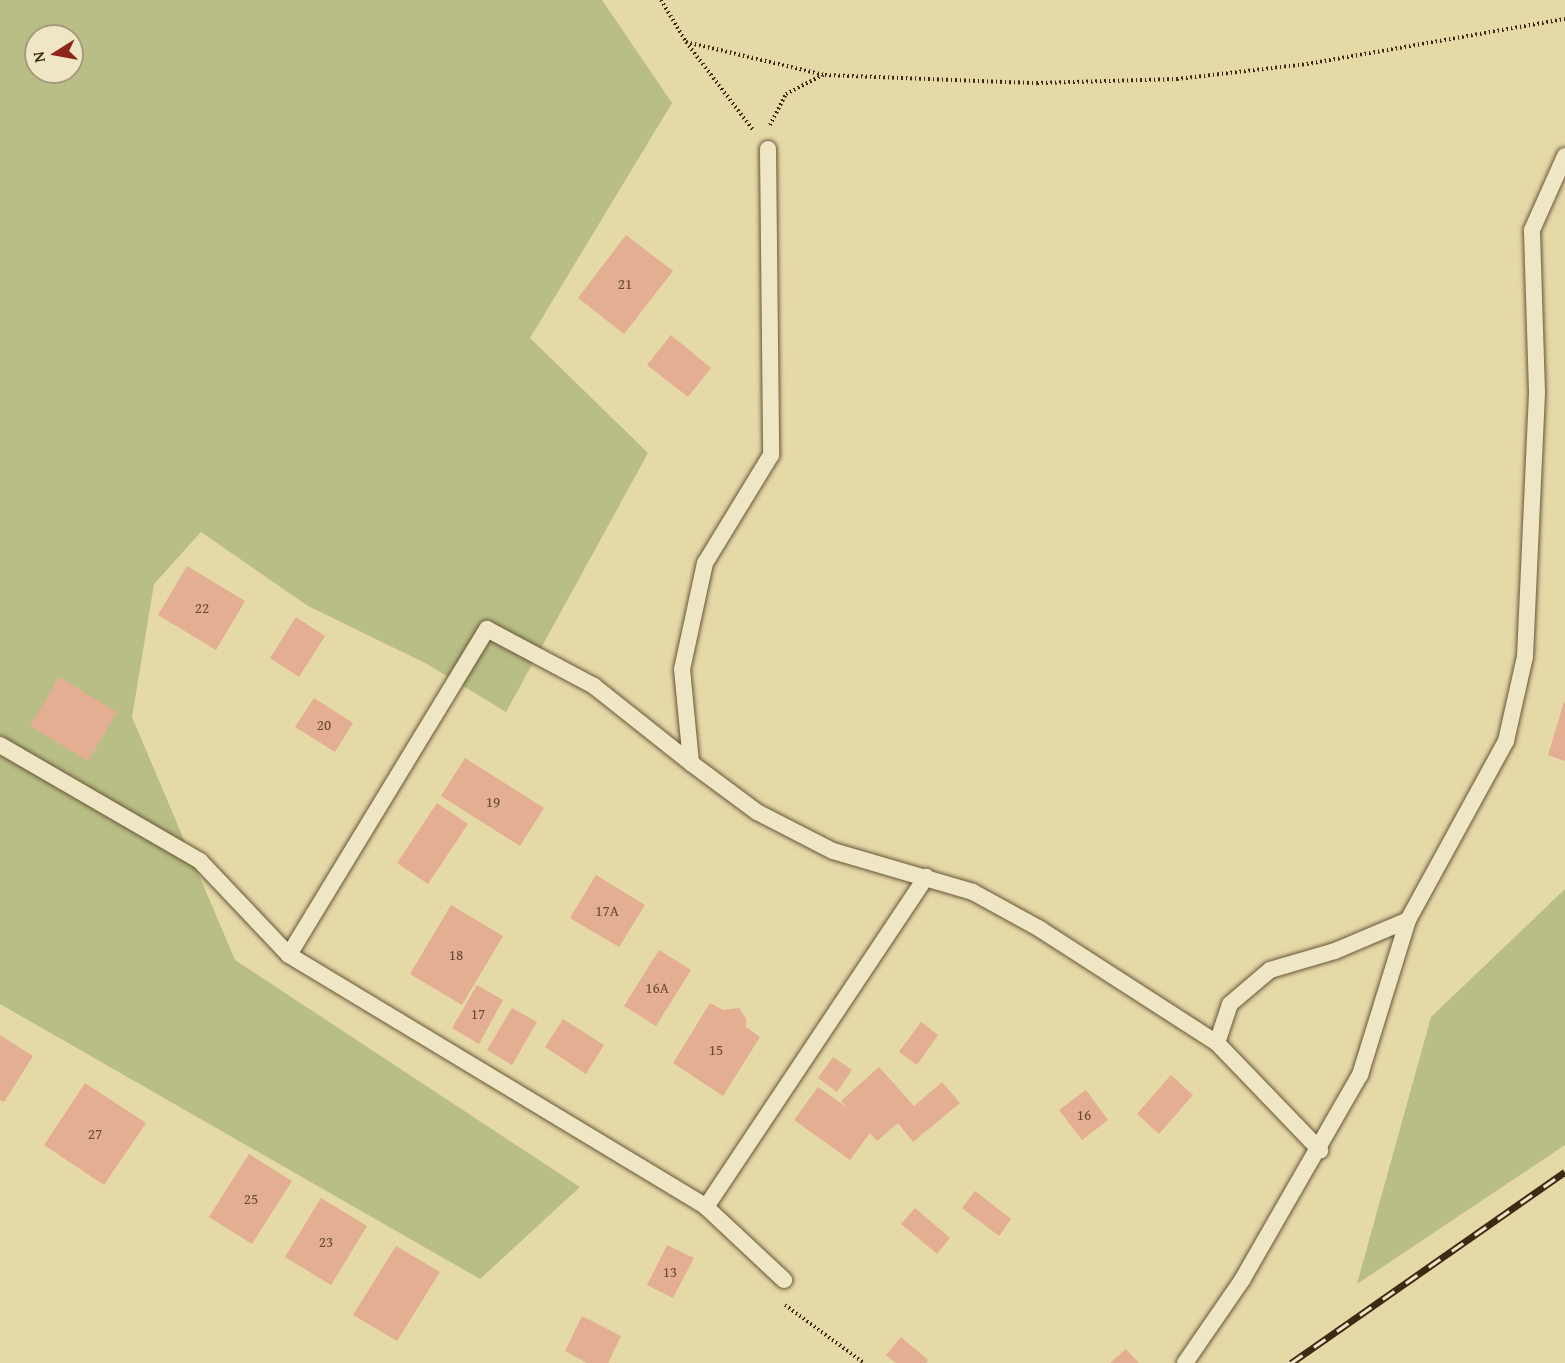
<!DOCTYPE html>
<meta charset="utf-8">
<style>
body{margin:0}
#map{position:relative;width:1565px;height:1363px;overflow:hidden;background:#e6d9a8;font-family:"Gentium Book Plus",serif}
div>[style]{position:absolute}
[style*='--x']{left:calc(var(--x)*1px);top:calc(var(--y)*1px);width:calc(var(--w)*1px);rotate:calc(var(--a)*1deg)}
.green>*{inset:0;background:#b8be85}
.building>*{inset:0;background:#e3ae91}
.path>*{height:4px;margin-top:-2px;transform-origin:0;background:repeating-linear-gradient(90deg,#3e2912 0 1.5px,transparent 0 4.5px)}
.roads{filter:drop-shadow(0 0 2px #685538) drop-shadow(0 0 2px #685538)}
.service>*{height:16px;margin:-8px;padding:0 8px;transform-origin:8px;border-radius:8px;background:#efe6c6}
.rail>*{height:7px;margin-top:-3.5px;transform-origin:0;background:repeating-linear-gradient(90deg,#efe6c6 0 14px,#3e2912 0 28px);box-sizing:border-box;border-block:2px solid #3e2912}
span{translate:-50% -50%;white-space:nowrap;text-align:center;line-height:1.15;-webkit-text-stroke:5px #efe6c6;paint-order:stroke}
.number-label{font-size:15px;color:#674a32}
.number-label span{-webkit-text-stroke-width:0}
.north{position:absolute;left:24px;top:24px;width:60px;height:60px;box-sizing:border-box;background:#efe6c6;border:2px solid #a89a7e;border-radius:50%;rotate:259deg;font-size:16px;font-weight:700;line-height:24px;text-align:center;color:#3e2912}
.north::after{content:'';display:block;margin:auto;width:21px;height:27px;background:#8f2418;clip-path:polygon(50% 0,100% 100%,50% 72%,0 100%)}
</style>
<div id="map">
<div class="green">
<i style="clip-path:polygon(evenodd,0 0,602px 0,672px 103px,530px 338px,648px 453px,506px 712px,427px 664px,308px 606px,201px 532px,154px 584px,132px 717px,235px 960px,580px 1187px,480px 1279px,0 1004px,0 0,36px 36px,72px 36px,72px 72px,36px 72px,36px 36px)"></i>
<i style="clip-path:polygon(1565px 889px,1565px 1145px,1357px 1284px,1431px 1017px)"></i>
</div>
<div class="building">
<i style="clip-path:polygon(626px 235px,673px 271px,624px 334px,578px 298px)"></i>
<i style="clip-path:polygon(671px 335px,711px 368px,688px 397px,647px 365px)"></i>
<i style="clip-path:polygon(187px 566px,245px 601px,216px 650px,158px 615px)"></i>
<i style="clip-path:polygon(296px 617px,325px 636px,299px 677px,270px 658px)"></i>
<i style="clip-path:polygon(59px 677px,117px 712px,88px 761px,30px 726px)"></i>
<i style="clip-path:polygon(314px 698px,353px 723px,335px 752px,295px 727px)"></i>
<i style="clip-path:polygon(1564px 702px,1565px 702px,1565px 761px,1548px 755px)"></i>
<i style="clip-path:polygon(465px 758px,544px 808px,520px 846px,441px 796px)"></i>
<i style="clip-path:polygon(437px 803px,468px 824px,428px 884px,397px 863px)"></i>
<i style="clip-path:polygon(596px 875px,645px 905px,619px 947px,570px 918px)"></i>
<i style="clip-path:polygon(451px 905px,503px 936px,462px 1005px,410px 974px)"></i>
<i style="clip-path:polygon(659px 950px,691px 970px,656px 1026px,624px 1006px)"></i>
<i style="clip-path:polygon(477px 985px,503px 1000px,479px 1044px,452px 1028px)"></i>
<i style="clip-path:polygon(710px 1003px,723px 1010px,739px 1008px,746px 1018px,746px 1027px,760px 1037px,723px 1096px,673px 1063px)"></i>
<i style="clip-path:polygon(512px 1008px,537px 1022px,512px 1065px,487px 1050px)"></i>
<i style="clip-path:polygon(563px 1019px,604px 1045px,586px 1074px,545px 1047px)"></i>
<i style="clip-path:polygon(921px 1022px,938px 1035px,917px 1065px,899px 1052px)"></i>
<i style="clip-path:polygon(0 1035px,33px 1056px,4px 1102px,0 1100px)"></i>
<i style="clip-path:polygon(833px 1057px,852px 1070px,837px 1092px,818px 1078px)"></i>
<i style="clip-path:polygon(879px 1067px,914px 1106px,942px 1082px,960px 1103px,913px 1142px,898px 1123px,877px 1141px,870px 1133px,850px 1160px,794px 1120px,818px 1087px,848px 1108px,841px 1101px)"></i>
<i style="clip-path:polygon(1171px 1075px,1193px 1095px,1159px 1134px,1137px 1114px)"></i>
<i style="clip-path:polygon(85px 1083px,146px 1123px,104px 1185px,44px 1145px)"></i>
<i style="clip-path:polygon(1086px 1090px,1108px 1120px,1082px 1140px,1059px 1110px)"></i>
<i style="clip-path:polygon(249px 1154px,292px 1181px,252px 1244px,209px 1217px)"></i>
<i style="clip-path:polygon(975px 1191px,1011px 1219px,999px 1236px,962px 1208px)"></i>
<i style="clip-path:polygon(321px 1198px,367px 1226px,331px 1285px,285px 1257px)"></i>
<i style="clip-path:polygon(915px 1208px,950px 1238px,937px 1254px,901px 1224px)"></i>
<i style="clip-path:polygon(667px 1245px,694px 1258px,673px 1298px,647px 1285px)"></i>
<i style="clip-path:polygon(396px 1246px,440px 1272px,397px 1341px,353px 1315px)"></i>
<i style="clip-path:polygon(582px 1316px,621px 1336px,608px 1363px,587px 1363px,565px 1351px)"></i>
<i style="clip-path:polygon(901px 1337px,928px 1360px,926px 1363px,896px 1363px,886px 1355px)"></i>
<i style="clip-path:polygon(1126px 1349px,1139px 1363px,1110px 1363px)"></i>
</div>
<div class="path">
<i style="--x:661;--y:0;--w:49;--a:59.2"></i>
<i style="--x:686;--y:42;--w:111;--a:52.7"></i>
<i style="--x:686;--y:42;--w:143;--a:13.4"></i>
<i style="--x:825;--y:75;--w:212;--a:2.2"></i>
<i style="--x:1037;--y:83;--w:140;--a:-1.6"></i>
<i style="--x:1177;--y:79;--w:131;--a:-6.6"></i>
<i style="--x:1307;--y:64;--w:262;--a:-9.9"></i>
<i style="--x:770;--y:125;--w:35;--a:-63"></i>
<i style="--x:786;--y:94;--w:42;--a:-27.2"></i>
<i style="--x:785;--y:1305;--w:98;--a:36.3"></i>
</div>
<div class="roads">
<div class="service">
<i style="--x:768;--y:149;--w:306;--a:89.4"></i>
<i style="--x:771;--y:455;--w:127;--a:121.4"></i>
<i style="--x:705;--y:563;--w:108;--a:102.2"></i>
<i style="--x:682;--y:669;--w:94;--a:84.5"></i>
<i style="--x:691;--y:763;--w:82;--a:36.6"></i>
<i style="--x:757;--y:812;--w:85;--a:27.2"></i>
<i style="--x:833;--y:851;--w:146;--a:16.3"></i>
<i style="--x:973;--y:892;--w:77;--a:28.9"></i>
<i style="--x:1040;--y:929;--w:211;--a:32.8"></i>
<i style="--x:1217;--y:1043;--w:149;--a:46.1"></i>
<i style="--x:0;--y:745;--w:231;--a:30.1"></i>
<i style="--x:200;--y:861;--w:129;--a:46.6"></i>
<i style="--x:691;--y:763;--w:124;--a:-141.6"></i>
<i style="--x:594;--y:686;--w:121;--a:-152"></i>
<i style="--x:487;--y:629;--w:381;--a:121.3"></i>
<i style="--x:289;--y:955;--w:487;--a:31.1"></i>
<i style="--x:706;--y:1207;--w:397;--a:-56.3"></i>
<i style="--x:1217;--y:1043;--w:41;--a:-71.6"></i>
<i style="--x:1230;--y:1004;--w:52;--a:-40.4"></i>
<i style="--x:1270;--y:970;--w:68;--a:-16.3"></i>
<i style="--x:1335;--y:951;--w:79;--a:-23"></i>
<i style="--x:1408;--y:920;--w:204;--a:-61.3"></i>
<i style="--x:1506;--y:741;--w:86;--a:-77.3"></i>
<i style="--x:1525;--y:657;--w:265;--a:-87.4"></i>
<i style="--x:1537;--y:392;--w:162;--a:-91.8"></i>
<i style="--x:1532;--y:230;--w:81;--a:-66"></i>
<i style="--x:706;--y:1207;--w:107;--a:43.1"></i>
<i style="--x:1185;--y:1363;--w:101;--a:-55.5"></i>
<i style="--x:1242;--y:1280;--w:237;--a:-60.1"></i>
<i style="--x:1360;--y:1075;--w:162;--a:-72.8"></i>
</div>
</div>
<div class="rail">
<i style="--x:1291;--y:1363;--w:334;--a:-34.9"></i>
</div>
<div class="number-label">
<span style="left:625px;top:284px">21</span>
<span style="left:202px;top:608px">22</span>
<span style="left:324px;top:725px">20</span>
<span style="left:493px;top:802px">19</span>
<span style="left:607px;top:911px">17A</span>
<span style="left:456px;top:955px">18</span>
<span style="left:657px;top:988px">16А</span>
<span style="left:478px;top:1014px">17</span>
<span style="left:716px;top:1050px">15</span>
<span style="left:1084px;top:1115px">16</span>
<span style="left:95px;top:1134px">27</span>
<span style="left:251px;top:1199px">25</span>
<span style="left:326px;top:1242px">23</span>
<span style="left:670px;top:1272px">13</span>
</div>
<div class="north">N</div>
</div>
